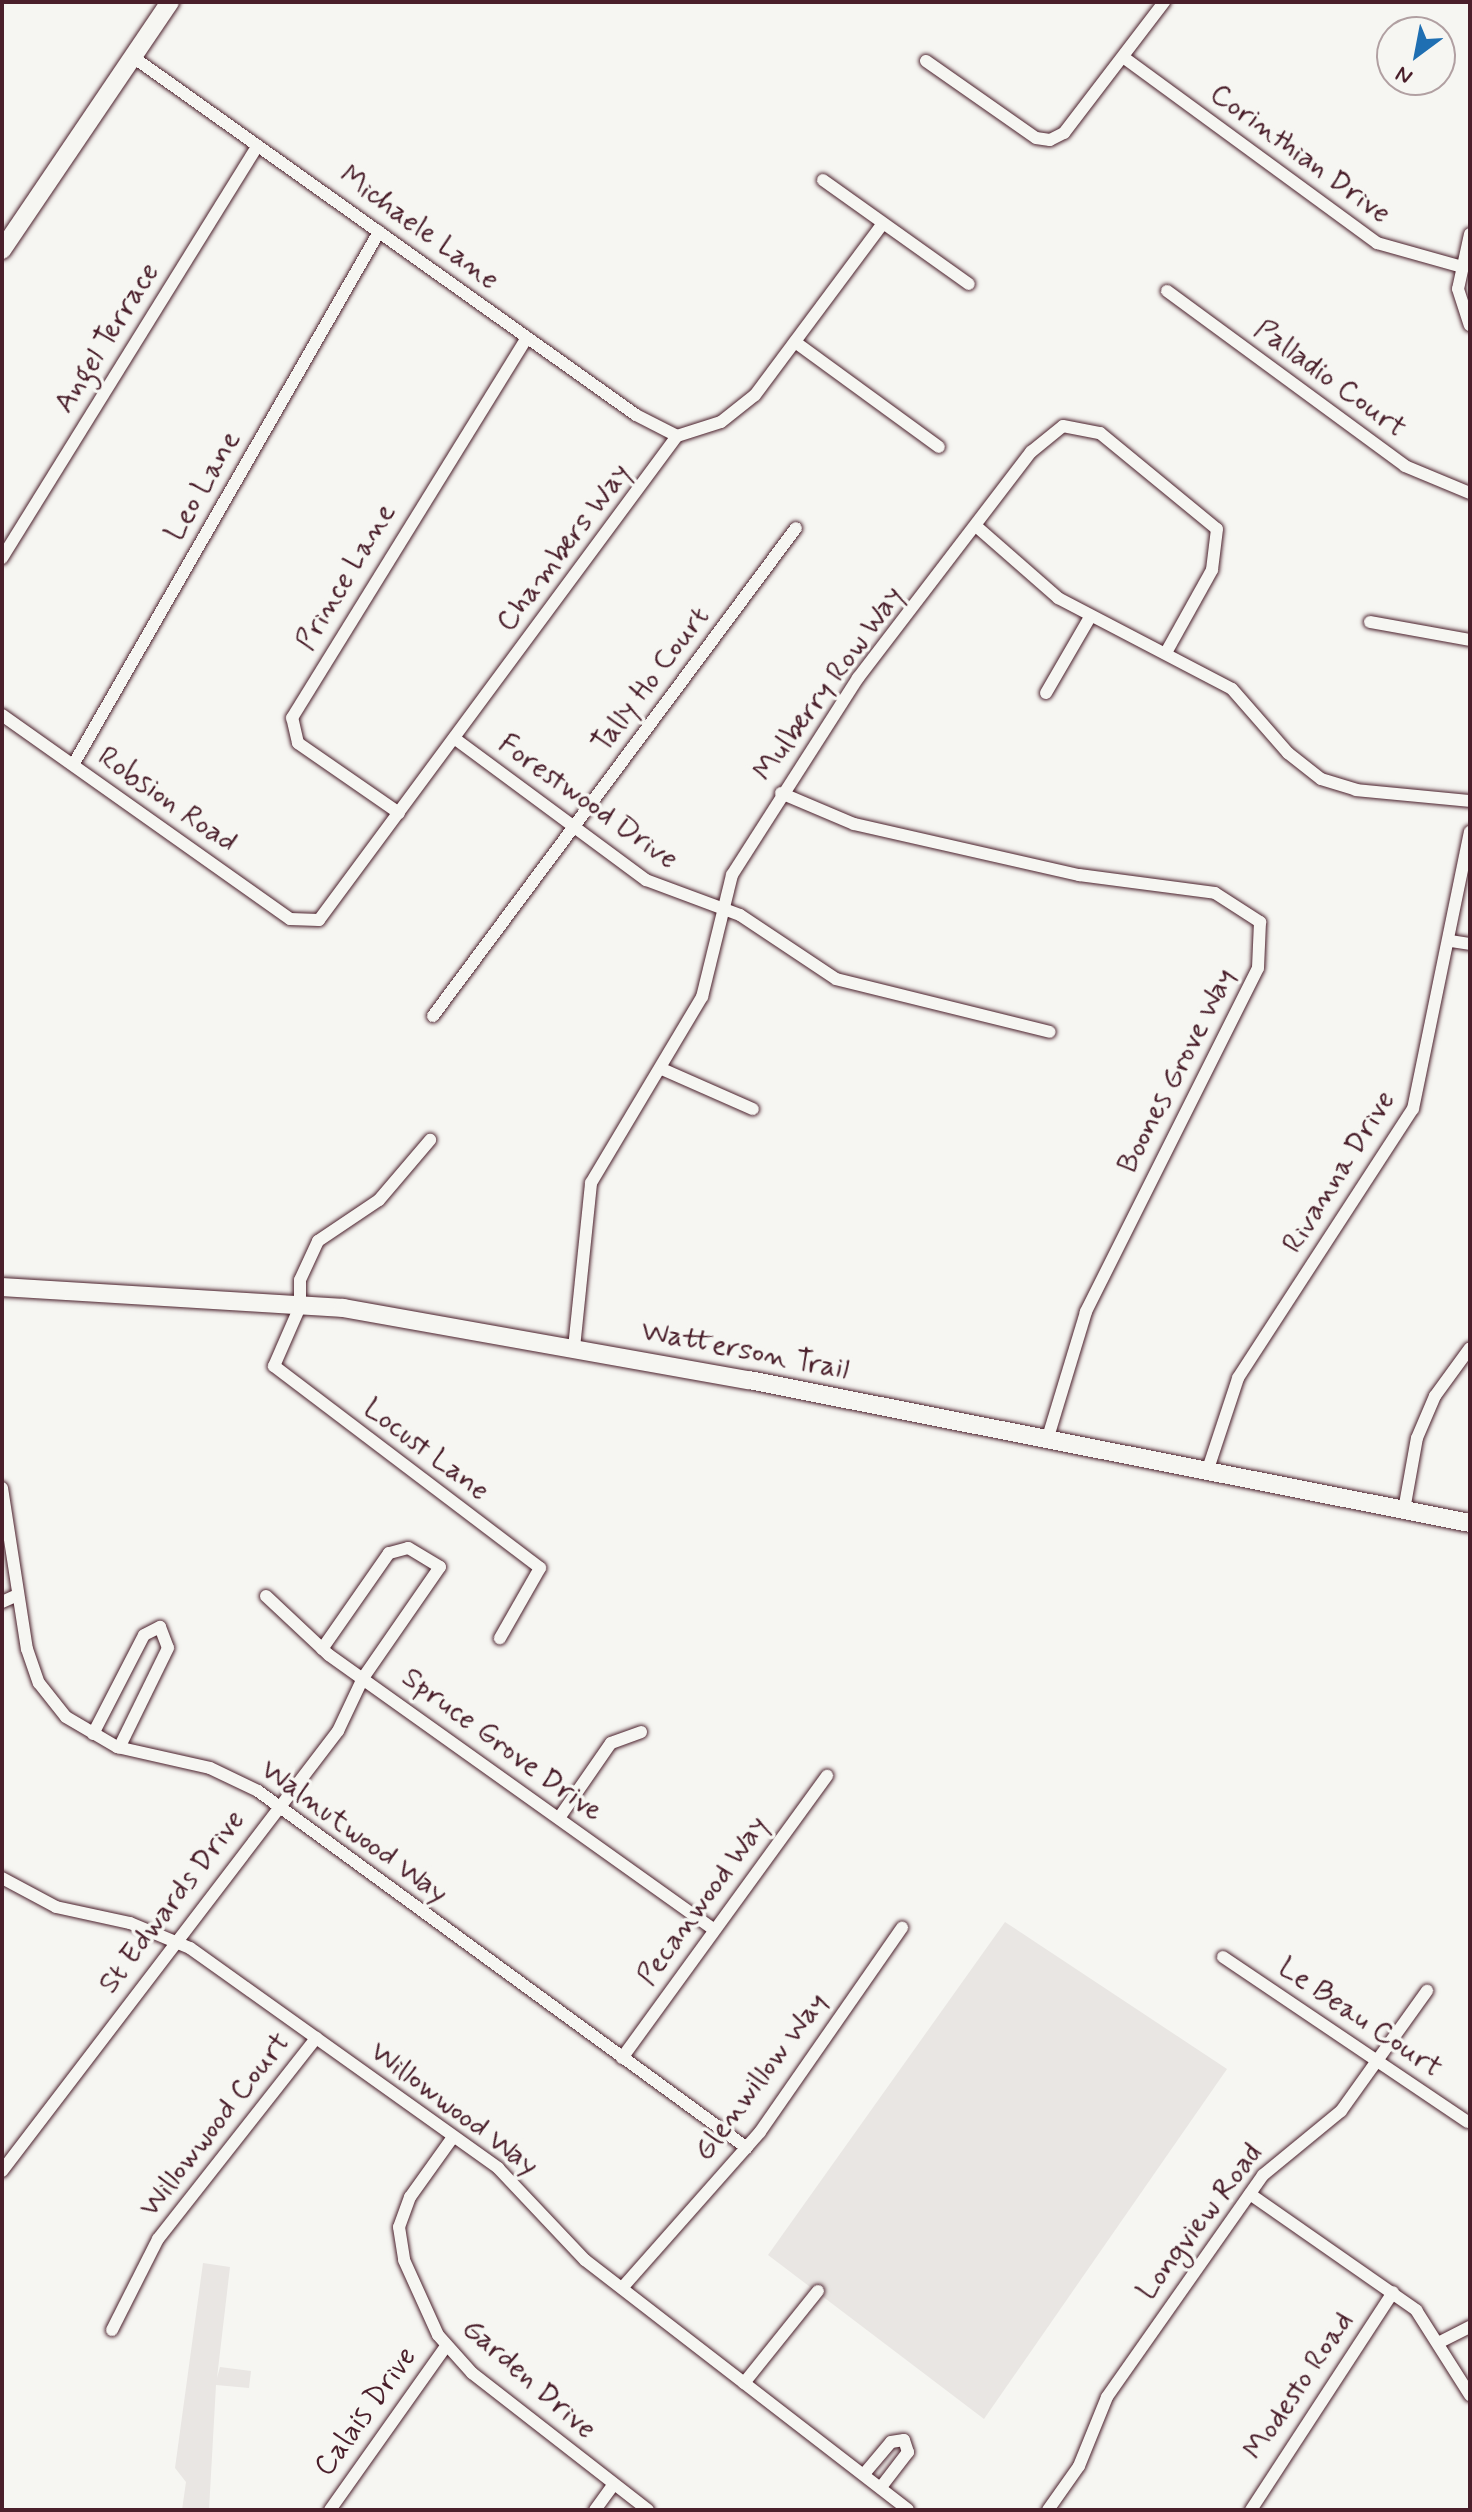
<!DOCTYPE html>
<style>
body{margin:0}
#map{position:relative;width:1472px;height:2512px;overflow:hidden;background:#f6f6f2;font-family:Mynerve,sans-serif}
div>[style]{position:absolute}
[style*='--x']{left:calc(var(--x)*1px);top:calc(var(--y)*1px);width:calc(var(--w)*1px);rotate:calc(var(--a)*1deg)}
.built>*{inset:0;background:#e9e6e3}
.roads{filter:drop-shadow(0 0 2px #4a1f2b) drop-shadow(0 0 2px #4a1f2b)}
.minor>*{height:12px;margin:-6px;padding:0 6px;transform-origin:6px;border-radius:6px;background:#f6f6f2}
.secondary>*{height:18px;margin:-9px;padding:0 9px;transform-origin:9px;border-radius:9px;background:#f6f6f2}
span{translate:-50% -50%;white-space:nowrap;text-align:center;line-height:1.15;-webkit-text-stroke:7px #f6f6f2;paint-order:stroke}
.street-label{font-size:30px;color:#4a1f2b}
.frame{position:absolute;inset:0;border:4px solid #4a1f2b;pointer-events:none}
.north{position:absolute;left:1376px;top:16px;width:80px;height:80px;box-sizing:border-box;background:#f6f6f2;border:2px solid #b1a0a2;border-radius:50%;rotate:212deg;font-size:22px;font-weight:700;line-height:32px;text-align:center;color:#4a1f2b}
.north::after{content:'';display:block;margin:auto;width:28px;height:36px;background:#1f6fb2;clip-path:polygon(50% 0,100% 100%,50% 72%,0 100%)}
</style>
<div id="map">
<div class="built">
<i style="clip-path:polygon(1005px 1922px,1227px 2069px,984px 2419px,768px 2255px)"></i>
<i style="clip-path:polygon(203px 2263px,230px 2267px,217px 2378px,220px 2367px,251px 2371px,249px 2388px,216px 2385px,209px 2510px,182px 2510px,186px 2482px,175px 2468px)"></i>
</div>
<div class="roads">
<div class="minor">
<i style="--x:133;--y:57;--w:617;--a:35.44"></i>
<i style="--x:636;--y:415;--w:46;--a:27.1"></i>
<i style="--x:1123;--y:57;--w:315;--a:36.2"></i>
<i style="--x:1377;--y:243;--w:85;--a:15.7"></i>
<i style="--x:926;--y:61;--w:134;--a:35"></i>
<i style="--x:1036;--y:138;--w:14;--a:8"></i>
<i style="--x:1050;--y:140;--w:16;--a:-27"></i>
<i style="--x:1064;--y:133;--w:165;--a:-52.6"></i>
<i style="--x:823;--y:180;--w:179;--a:35.5"></i>
<i style="--x:1470;--y:234;--w:56;--a:102.3"></i>
<i style="--x:1458;--y:289;--w:38;--a:72"></i>
<i style="--x:1167;--y:291;--w:295;--a:36.3"></i>
<i style="--x:1405;--y:466;--w:70;--a:22.6"></i>
<i style="--x:795;--y:342;--w:178;--a:36.1"></i>
<i style="--x:977;--y:527;--w:108;--a:41.2"></i>
<i style="--x:1058;--y:598;--w:196;--a:27.6"></i>
<i style="--x:1232;--y:689;--w:85;--a:48.8"></i>
<i style="--x:1288;--y:753;--w:42;--a:38.2"></i>
<i style="--x:1321;--y:779;--w:37;--a:17"></i>
<i style="--x:1356;--y:790;--w:115;--a:5.5"></i>
<i style="--x:2;--y:558;--w:485;--a:-58.2"></i>
<i style="--x:1370;--y:622;--w:102;--a:10.2"></i>
<i style="--x:1046;--y:693;--w:88;--a:-59.9"></i>
<i style="--x:2;--y:715;--w:353;--a:35.3"></i>
<i style="--x:290;--y:919;--w:29;--a:2"></i>
<i style="--x:319;--y:920;--w:602;--a:-53.51"></i>
<i style="--x:677;--y:436;--w:46;--a:-17.7"></i>
<i style="--x:721;--y:422;--w:43;--a:-38.5"></i>
<i style="--x:755;--y:395;--w:214;--a:-53.3"></i>
<i style="--x:454;--y:738;--w:239;--a:36.5"></i>
<i style="--x:646;--y:880;--w:100;--a:20.4"></i>
<i style="--x:740;--y:915;--w:115;--a:33.7"></i>
<i style="--x:836;--y:979;--w:220;--a:13.9"></i>
<i style="--x:73;--y:765;--w:615;--a:-60.14"></i>
<i style="--x:781;--y:793;--w:79;--a:23"></i>
<i style="--x:854;--y:824;--w:231;--a:12.8"></i>
<i style="--x:1079;--y:875;--w:137;--a:7.5"></i>
<i style="--x:1215;--y:893;--w:54;--a:32.8"></i>
<i style="--x:1260;--y:922;--w:46;--a:92.5"></i>
<i style="--x:1258;--y:968;--w:385;--a:116.6"></i>
<i style="--x:1086;--y:1312;--w:134;--a:106.9"></i>
<i style="--x:399;--y:813;--w:123;--a:-145.3"></i>
<i style="--x:298;--y:743;--w:26;--a:-103"></i>
<i style="--x:292;--y:718;--w:447;--a:-58.3"></i>
<i style="--x:1451;--y:941;--w:19;--a:9"></i>
<i style="--x:433;--y:1016;--w:608;--a:-53.36"></i>
<i style="--x:664;--y:1070;--w:97;--a:23.7"></i>
<i style="--x:300;--y:1302;--w:22;--a:-90"></i>
<i style="--x:300;--y:1280;--w:43;--a:-65.2"></i>
<i style="--x:318;--y:1241;--w:73;--a:-33.9"></i>
<i style="--x:379;--y:1200;--w:79;--a:-49.6"></i>
<i style="--x:302;--y:1302;--w:70;--a:113.6"></i>
<i style="--x:274;--y:1366;--w:334;--a:37.2"></i>
<i style="--x:540;--y:1568;--w:81;--a:119.7"></i>
<i style="--x:574;--y:1348;--w:166;--a:-84.1"></i>
<i style="--x:591;--y:1183;--w:217;--a:-59.2"></i>
<i style="--x:702;--y:997;--w:126;--a:-76.2"></i>
<i style="--x:732;--y:875;--w:234;--a:-57.4"></i>
<i style="--x:858;--y:678;--w:285;--a:-52.6"></i>
<i style="--x:1031;--y:452;--w:41;--a:-39.1"></i>
<i style="--x:1063;--y:426;--w:38;--a:11"></i>
<i style="--x:1100;--y:433;--w:151;--a:39.4"></i>
<i style="--x:1217;--y:529;--w:41;--a:97"></i>
<i style="--x:1212;--y:570;--w:93;--a:119.1"></i>
<i style="--x:1207;--y:1472;--w:99;--a:-71.7"></i>
<i style="--x:1238;--y:1378;--w:321;--a:-57"></i>
<i style="--x:1413;--y:1109;--w:283;--a:-78.4"></i>
<i style="--x:2;--y:1488;--w:163;--a:81.2"></i>
<i style="--x:27;--y:1649;--w:36;--a:71"></i>
<i style="--x:39;--y:1683;--w:43;--a:51.5"></i>
<i style="--x:66;--y:1717;--w:59;--a:30.5"></i>
<i style="--x:117;--y:1747;--w:95;--a:12.7"></i>
<i style="--x:210;--y:1768;--w:53;--a:25.6"></i>
<i style="--x:258;--y:1791;--w:605;--a:36.13"></i>
<i style="--x:1404;--y:1510;--w:73;--a:-79.8"></i>
<i style="--x:1417;--y:1438;--w:46;--a:-66.8"></i>
<i style="--x:1435;--y:1396;--w:59;--a:-53.9"></i>
<i style="--x:266;--y:1596;--w:86;--a:43.1"></i>
<i style="--x:329;--y:1655;--w:473;--a:35.5"></i>
<i style="--x:2;--y:1602;--w:17;--a:-24"></i>
<i style="--x:93;--y:1734;--w:111;--a:-62.7"></i>
<i style="--x:144;--y:1635;--w:18;--a:-27"></i>
<i style="--x:160;--y:1627;--w:22;--a:69"></i>
<i style="--x:168;--y:1648;--w:111;--a:116.1"></i>
<i style="--x:559;--y:1818;--w:91;--a:-55.3"></i>
<i style="--x:611;--y:1743;--w:32;--a:-20"></i>
<i style="--x:2;--y:1878;--w:61;--a:28.2"></i>
<i style="--x:56;--y:1907;--w:76;--a:12.2"></i>
<i style="--x:130;--y:1923;--w:65;--a:22.6"></i>
<i style="--x:190;--y:1948;--w:379;--a:35.5"></i>
<i style="--x:498;--y:2168;--w:127;--a:46.6"></i>
<i style="--x:585;--y:2260;--w:408;--a:37.7"></i>
<i style="--x:1223;--y:1957;--w:295;--a:34"></i>
<i style="--x:622;--y:2058;--w:349;--a:-54"></i>
<i style="--x:453;--y:2137;--w:74;--a:125.6"></i>
<i style="--x:410;--y:2197;--w:32;--a:110"></i>
<i style="--x:399;--y:2227;--w:33;--a:81"></i>
<i style="--x:404;--y:2260;--w:82;--a:65.6"></i>
<i style="--x:438;--y:2335;--w:51;--a:48.2"></i>
<i style="--x:472;--y:2373;--w:223;--a:37.9"></i>
<i style="--x:2;--y:2171;--w:554;--a:-52.63"></i>
<i style="--x:338;--y:1731;--w:59;--a:-64.7"></i>
<i style="--x:363;--y:1678;--w:135;--a:-55.3"></i>
<i style="--x:440;--y:1567;--w:37;--a:-149"></i>
<i style="--x:408;--y:1548;--w:20;--a:165"></i>
<i style="--x:389;--y:1553;--w:117;--a:124.9"></i>
<i style="--x:1250;--y:2194;--w:203;--a:34.9"></i>
<i style="--x:1416;--y:2310;--w:101;--a:57.6"></i>
<i style="--x:622;--y:2288;--w:208;--a:-48.5"></i>
<i style="--x:760;--y:2132;--w:249;--a:-55.2"></i>
<i style="--x:112;--y:2330;--w:102;--a:-63.2"></i>
<i style="--x:158;--y:2239;--w:256;--a:-51.8"></i>
<i style="--x:1440;--y:2342;--w:34;--a:-27"></i>
<i style="--x:744;--y:2383;--w:118;--a:-51.2"></i>
<i style="--x:864;--y:2474;--w:42;--a:-49.8"></i>
<i style="--x:891;--y:2442;--w:13;--a:-9"></i>
<i style="--x:904;--y:2440;--w:13;--a:72"></i>
<i style="--x:908;--y:2452;--w:44;--a:127.6"></i>
<i style="--x:330;--y:2510;--w:201;--a:-54.7"></i>
<i style="--x:595;--y:2510;--w:32;--a:-54"></i>
<i style="--x:1048;--y:2510;--w:54;--a:-54.8"></i>
<i style="--x:1079;--y:2466;--w:74;--a:-67.9"></i>
<i style="--x:1107;--y:2397;--w:271;--a:-54.9"></i>
<i style="--x:1263;--y:2175;--w:101;--a:-39.4"></i>
<i style="--x:1341;--y:2111;--w:148;--a:-54.4"></i>
<i style="--x:1251;--y:2510;--w:260;--a:-56.9"></i>
</div>
<div class="secondary">
<i style="--x:2;--y:250;--w:300;--a:-55.9"></i>
<i style="--x:2;--y:1287;--w:342;--a:3.5"></i>
<i style="--x:343;--y:1308;--w:412;--a:10.1"></i>
<i style="--x:749;--y:1380;--w:735;--a:11.22"></i>
</div>
</div>
<div class="street-label">
<span style="left:1300px;top:154px;rotate:36deg">Corinthian Drive</span>
<span style="left:419px;top:228px;rotate:36deg">Michaele Lane</span>
<span style="left:107px;top:338px;rotate:-58deg">Angel Terrace</span>
<span style="left:1330px;top:379px;rotate:36deg">Palladio Court</span>
<span style="left:203px;top:486px;rotate:-60deg">Leo Lane</span>
<span style="left:564px;top:548px;rotate:-53deg">Chambers Way</span>
<span style="left:346px;top:577px;rotate:-59deg">Prince Lane</span>
<span style="left:651px;top:680px;rotate:-53deg">Tally Ho Court</span>
<span style="left:829px;top:684px;rotate:-54deg">Mulberry Row Way</span>
<span style="left:167px;top:800px;rotate:35deg">Robsion Road</span>
<span style="left:588px;top:802px;rotate:35deg">Forestwood Drive</span>
<span style="left:1177px;top:1071px;rotate:-63deg">Boones Grove Way</span>
<span style="left:1339px;top:1172px;rotate:-58deg">Rivanna Drive</span>
<span style="left:745px;top:1351px;rotate:11deg">Watterson Trail</span>
<span style="left:426px;top:1450px;rotate:37deg">Locust Lane</span>
<span style="left:502px;top:1745px;rotate:36deg">Spruce Grove Drive</span>
<span style="left:354px;top:1832px;rotate:36deg">Walnutwood Way</span>
<span style="left:703px;top:1901px;rotate:-54deg">Pecanwood Way</span>
<span style="left:172px;top:1902px;rotate:-53deg">St Edwards Drive</span>
<span style="left:1360px;top:2018px;rotate:34deg">Le Beau Court</span>
<span style="left:761px;top:2077px;rotate:-53deg">Glenwillow Way</span>
<span style="left:454px;top:2109px;rotate:37deg">Willowwood Way</span>
<span style="left:215px;top:2125px;rotate:-52deg">Willowwood Court</span>
<span style="left:1200px;top:2222px;rotate:-53deg">Longview Road</span>
<span style="left:529px;top:2379px;rotate:41deg">Garden Drive</span>
<span style="left:1299px;top:2386px;rotate:-56deg">Modesto Road</span>
<span style="left:366px;top:2412px;rotate:-54deg">Calais Drive</span>
</div>
<div class="frame"></div>
<div class="north">N</div>
</div>
